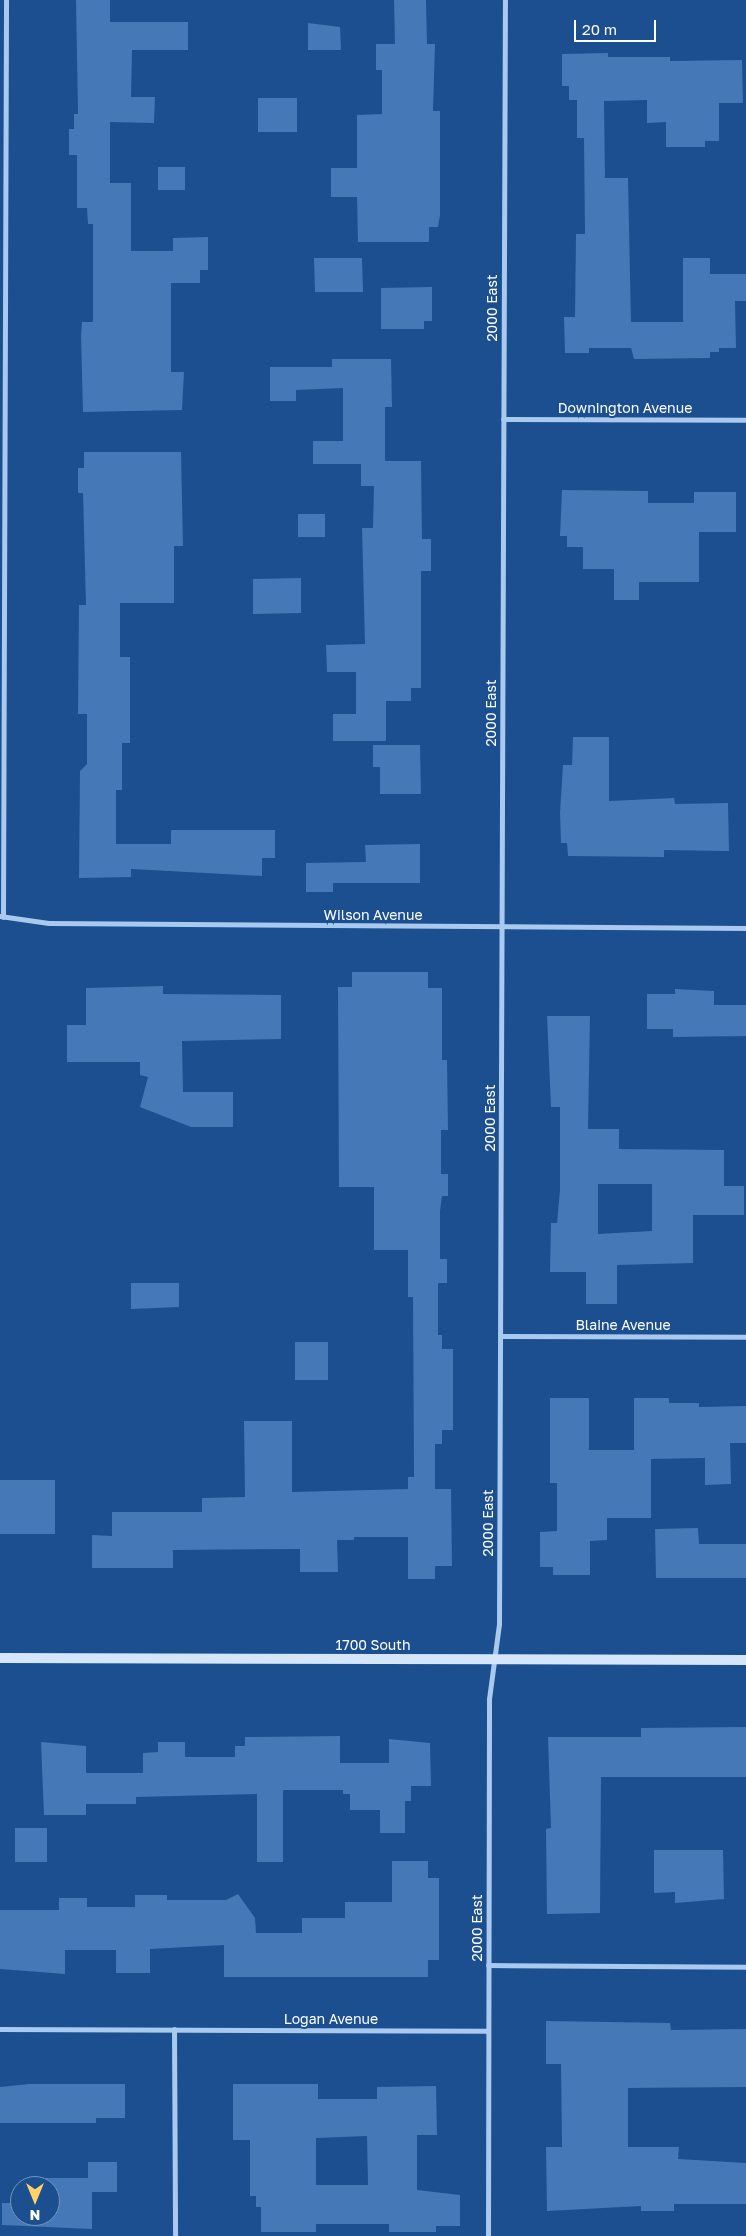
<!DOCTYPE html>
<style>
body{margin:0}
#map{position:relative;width:746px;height:2236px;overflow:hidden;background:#1b4f8f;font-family:"Golos Text",sans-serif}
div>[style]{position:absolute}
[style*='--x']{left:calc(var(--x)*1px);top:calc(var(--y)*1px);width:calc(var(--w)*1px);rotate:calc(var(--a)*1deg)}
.building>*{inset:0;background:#4478b7}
.street>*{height:5px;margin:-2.5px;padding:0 2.5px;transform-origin:2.5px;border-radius:2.5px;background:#a9c9ee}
.secondary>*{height:10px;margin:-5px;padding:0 5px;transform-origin:5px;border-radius:5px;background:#d6e6fa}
span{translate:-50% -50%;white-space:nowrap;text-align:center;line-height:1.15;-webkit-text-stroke:4px #1b4f8f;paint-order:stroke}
.street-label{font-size:14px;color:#fff}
.north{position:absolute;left:10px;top:2176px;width:50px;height:50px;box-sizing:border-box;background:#1b4f8f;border:1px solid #7695bc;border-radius:50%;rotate:180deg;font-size:14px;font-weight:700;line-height:20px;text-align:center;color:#fff}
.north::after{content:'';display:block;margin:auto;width:18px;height:22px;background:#ffd166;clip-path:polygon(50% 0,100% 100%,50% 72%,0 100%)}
.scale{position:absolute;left:574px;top:20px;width:82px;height:22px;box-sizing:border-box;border:2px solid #fff;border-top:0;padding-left:6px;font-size:15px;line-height:18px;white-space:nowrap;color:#fff;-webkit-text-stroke:4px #1b4f8f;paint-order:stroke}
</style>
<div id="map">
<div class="building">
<i style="clip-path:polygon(76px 0,110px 0,110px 22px,188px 22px,188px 50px,132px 50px,131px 97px,155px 97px,154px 123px,110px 122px,110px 183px,131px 183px,131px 251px,173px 251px,173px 238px,208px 237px,208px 270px,200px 270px,200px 283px,171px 283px,171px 372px,184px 372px,182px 410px,83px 412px,81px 336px,82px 322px,93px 322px,93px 224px,88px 224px,87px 208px,77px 208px,77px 155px,69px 155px,69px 129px,74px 129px,74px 114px,78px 114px)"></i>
<i style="clip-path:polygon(394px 0,426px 0,427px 44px,435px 44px,433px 111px,440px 111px,440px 215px,438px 227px,429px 227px,429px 242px,358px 242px,357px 197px,331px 197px,331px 168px,357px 168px,357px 115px,382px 114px,382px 70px,376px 70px,376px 44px,395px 44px)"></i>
<i style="clip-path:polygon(308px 23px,340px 27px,341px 50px,308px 50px)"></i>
<i style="clip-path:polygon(608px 53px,608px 57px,670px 57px,670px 61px,742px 60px,743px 103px,719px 103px,719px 141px,705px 141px,705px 147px,666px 147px,666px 122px,647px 123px,647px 100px,604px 101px,605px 178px,628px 178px,631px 322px,683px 322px,683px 258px,710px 258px,710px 274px,746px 274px,746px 301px,735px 301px,736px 348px,719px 348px,719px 352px,710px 352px,710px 358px,634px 359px,631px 348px,589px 348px,589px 353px,565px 353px,564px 317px,575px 317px,576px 234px,585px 234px,584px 138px,577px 138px,577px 100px,569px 100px,569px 86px,562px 86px,562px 54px)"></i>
<i style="clip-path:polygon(258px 98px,297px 98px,297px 132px,258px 132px)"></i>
<i style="clip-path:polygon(158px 167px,185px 167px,185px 190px,158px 190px)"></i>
<i style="clip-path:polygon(314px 258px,362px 258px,363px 292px,315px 292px)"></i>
<i style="clip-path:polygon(432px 287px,432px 321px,424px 321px,424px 329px,381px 329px,381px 288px)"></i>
<i style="clip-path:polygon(332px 359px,391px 359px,392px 407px,385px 407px,385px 461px,421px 461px,422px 539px,431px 539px,431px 571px,421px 571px,421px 688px,411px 688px,411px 701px,386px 701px,386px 741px,333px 741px,333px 714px,356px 714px,356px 672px,327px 672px,326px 645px,365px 644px,362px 528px,373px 528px,374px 486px,361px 486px,361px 464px,313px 464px,313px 441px,343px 441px,343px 388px,296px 390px,296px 401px,270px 401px,270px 367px,332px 367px)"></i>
<i style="clip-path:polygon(84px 452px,181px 452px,183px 546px,174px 546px,174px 603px,120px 603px,120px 657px,130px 657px,130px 743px,122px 743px,122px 790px,116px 790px,116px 844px,171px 844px,171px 830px,275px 830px,275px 858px,262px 858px,262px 876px,131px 869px,131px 877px,79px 878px,80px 771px,87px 764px,87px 714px,78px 714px,79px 605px,86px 605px,83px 493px,78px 493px,78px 468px,84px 468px)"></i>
<i style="clip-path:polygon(562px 490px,648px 491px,648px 503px,694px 503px,694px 492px,736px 492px,736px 532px,699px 532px,699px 582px,639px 582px,639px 600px,614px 600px,614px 569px,583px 569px,583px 547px,567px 547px,567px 536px,560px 536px)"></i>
<i style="clip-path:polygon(298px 514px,325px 514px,325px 537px,298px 537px)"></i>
<i style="clip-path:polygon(301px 578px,301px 613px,253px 614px,253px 579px)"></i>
<i style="clip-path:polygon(573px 737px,609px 737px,609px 801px,674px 798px,675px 804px,728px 803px,729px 851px,664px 850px,664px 857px,568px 856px,567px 843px,561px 843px,560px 813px,563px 765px,572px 765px)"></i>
<i style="clip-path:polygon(373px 745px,420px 745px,421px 794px,380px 794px,380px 767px,373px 767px)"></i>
<i style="clip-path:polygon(420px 844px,420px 883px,333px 883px,333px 892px,306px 892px,306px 863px,366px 862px,365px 845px)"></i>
<i style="clip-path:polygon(352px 972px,428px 972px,428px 988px,442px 988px,442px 1060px,447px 1060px,448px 1130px,441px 1130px,441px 1174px,448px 1174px,448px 1196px,442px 1196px,440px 1211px,440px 1259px,447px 1259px,447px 1283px,438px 1283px,438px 1335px,442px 1335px,442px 1349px,453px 1349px,453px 1430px,442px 1430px,442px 1444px,435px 1444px,435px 1489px,451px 1489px,452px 1566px,435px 1566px,435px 1579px,408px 1579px,408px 1537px,354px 1537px,354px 1540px,337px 1540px,338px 1572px,300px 1572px,300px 1549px,173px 1550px,173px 1568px,92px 1568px,92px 1535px,112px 1536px,112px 1512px,202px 1512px,202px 1498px,245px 1497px,244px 1421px,292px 1421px,292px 1492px,408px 1489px,408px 1477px,414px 1477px,413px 1297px,408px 1297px,408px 1250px,374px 1250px,374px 1187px,339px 1187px,338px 987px,352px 987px)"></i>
<i style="clip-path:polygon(163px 986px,163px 994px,281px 995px,281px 1039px,182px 1041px,183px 1092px,233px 1092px,233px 1127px,191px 1127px,140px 1107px,148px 1077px,140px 1075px,140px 1062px,67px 1062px,67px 1025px,86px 1025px,86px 988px)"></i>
<i style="clip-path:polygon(675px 989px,714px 991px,714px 1005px,746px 1005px,746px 1036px,673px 1037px,673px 1029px,647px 1029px,647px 994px,675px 994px)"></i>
<i style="clip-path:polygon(evenodd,547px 1016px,590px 1016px,588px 1129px,619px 1129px,619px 1149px,724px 1150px,724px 1186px,744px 1186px,744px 1215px,693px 1215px,693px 1263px,617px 1265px,617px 1304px,586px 1304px,586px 1272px,550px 1272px,551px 1223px,557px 1223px,560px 1190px,560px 1107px,551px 1107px,547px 1016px,598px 1184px,652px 1184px,652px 1231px,598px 1234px,598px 1184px)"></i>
<i style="clip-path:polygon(131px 1283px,179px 1283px,179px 1307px,131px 1309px)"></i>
<i style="clip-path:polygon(295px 1342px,328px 1342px,328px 1380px,295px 1380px)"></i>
<i style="clip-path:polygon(550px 1398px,589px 1398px,589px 1450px,634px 1450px,634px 1398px,669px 1398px,669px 1403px,699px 1403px,699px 1407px,746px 1406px,746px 1443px,730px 1443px,731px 1484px,705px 1485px,705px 1458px,651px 1459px,651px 1518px,607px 1518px,607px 1540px,590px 1541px,590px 1575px,553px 1575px,553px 1567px,540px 1567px,540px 1532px,557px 1531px,557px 1483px,550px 1483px)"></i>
<i style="clip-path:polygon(0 1480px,55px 1480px,55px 1534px,0 1534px)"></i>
<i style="clip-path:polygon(698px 1528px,699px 1544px,746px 1544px,746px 1578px,656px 1578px,655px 1529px)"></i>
<i style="clip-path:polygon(746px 1727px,746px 1777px,601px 1777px,600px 1913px,547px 1914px,546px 1829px,551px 1828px,548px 1737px,641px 1737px,641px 1728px)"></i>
<i style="clip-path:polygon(340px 1736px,340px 1763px,389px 1763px,389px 1739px,430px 1743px,431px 1786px,411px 1786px,411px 1801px,405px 1801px,405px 1833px,380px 1833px,380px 1810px,350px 1810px,350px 1794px,343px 1794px,343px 1790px,283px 1790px,283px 1862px,257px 1862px,257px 1794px,136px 1797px,136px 1804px,86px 1804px,86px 1815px,44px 1815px,41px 1742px,86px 1746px,86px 1773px,143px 1773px,143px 1753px,158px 1752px,158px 1742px,185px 1742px,185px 1757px,235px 1757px,235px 1746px,245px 1746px,245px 1737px)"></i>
<i style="clip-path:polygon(15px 1828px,47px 1828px,47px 1862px,15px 1862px)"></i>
<i style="clip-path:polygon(654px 1850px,723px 1850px,724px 1899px,675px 1903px,675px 1892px,654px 1893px)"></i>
<i style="clip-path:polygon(392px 1861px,428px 1861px,428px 1878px,439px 1878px,439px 1960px,428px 1960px,428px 1977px,224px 1977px,224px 1945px,150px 1949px,150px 1973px,116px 1973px,116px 1950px,65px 1950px,65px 1974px,0 1969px,0 1910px,59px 1910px,59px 1898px,87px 1898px,87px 1907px,135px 1907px,135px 1895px,167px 1895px,167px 1900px,226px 1900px,238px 1894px,255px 1918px,256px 1933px,302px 1933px,302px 1918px,345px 1918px,345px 1902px,392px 1902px)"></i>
<i style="clip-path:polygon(546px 2021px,670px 2023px,671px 2030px,746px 2029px,746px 2087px,628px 2088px,628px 2147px,679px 2147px,678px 2159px,746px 2163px,746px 2204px,674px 2204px,674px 2211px,641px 2211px,641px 2206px,547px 2211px,546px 2147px,562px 2147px,561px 2064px,546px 2064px)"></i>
<i style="clip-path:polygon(29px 2084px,125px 2084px,125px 2118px,96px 2118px,96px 2123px,0 2123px,0 2087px)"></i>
<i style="clip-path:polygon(evenodd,233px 2084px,318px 2084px,318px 2099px,377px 2099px,377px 2087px,436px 2086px,437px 2135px,417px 2135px,417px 2190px,460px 2195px,460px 2226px,436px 2226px,436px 2232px,389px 2232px,389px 2224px,316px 2224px,316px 2232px,261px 2232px,261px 2207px,256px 2207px,256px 2196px,250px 2196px,250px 2140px,233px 2140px,233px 2084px,367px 2136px,368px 2185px,316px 2185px,316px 2138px,367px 2136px)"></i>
<i style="clip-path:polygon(88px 2162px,117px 2162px,117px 2192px,92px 2192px,92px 2229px,2px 2225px,2px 2203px,20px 2203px,20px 2216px,50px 2216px,50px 2186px,32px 2186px,32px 2178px,88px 2178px)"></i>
</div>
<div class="street">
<i style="--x:503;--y:419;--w:243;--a:0.2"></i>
<i style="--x:0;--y:916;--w:49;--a:8.1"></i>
<i style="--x:49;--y:923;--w:697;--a:0.41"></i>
<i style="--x:3;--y:917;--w:917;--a:-89.81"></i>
<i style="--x:500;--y:1336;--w:246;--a:0.2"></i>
<i style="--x:488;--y:1965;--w:258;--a:0.4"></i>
<i style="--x:0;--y:2029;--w:488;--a:0.2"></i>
<i style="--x:174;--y:2029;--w:207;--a:89.7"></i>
<i style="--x:488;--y:2236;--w:537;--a:-89.89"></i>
<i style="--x:489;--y:1699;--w:76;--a:-82.4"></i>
<i style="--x:499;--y:1624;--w:1624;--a:-89.79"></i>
</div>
<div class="secondary">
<i style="--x:0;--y:1658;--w:746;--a:0.15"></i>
</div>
<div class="street-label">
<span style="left:492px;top:308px;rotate:-90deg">2000 East</span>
<span style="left:625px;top:408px">Downington Avenue</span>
<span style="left:491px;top:713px;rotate:-90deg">2000 East</span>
<span style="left:373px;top:915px">Wilson Avenue</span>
<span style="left:490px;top:1118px;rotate:-90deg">2000 East</span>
<span style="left:623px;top:1325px">Blaine Avenue</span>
<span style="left:488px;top:1523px;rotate:-90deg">2000 East</span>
<span style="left:373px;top:1645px">1700 South</span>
<span style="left:477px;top:1928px;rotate:-90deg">2000 East</span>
<span style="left:331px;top:2019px">Logan Avenue</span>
</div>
<div class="north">N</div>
<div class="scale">20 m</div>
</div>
